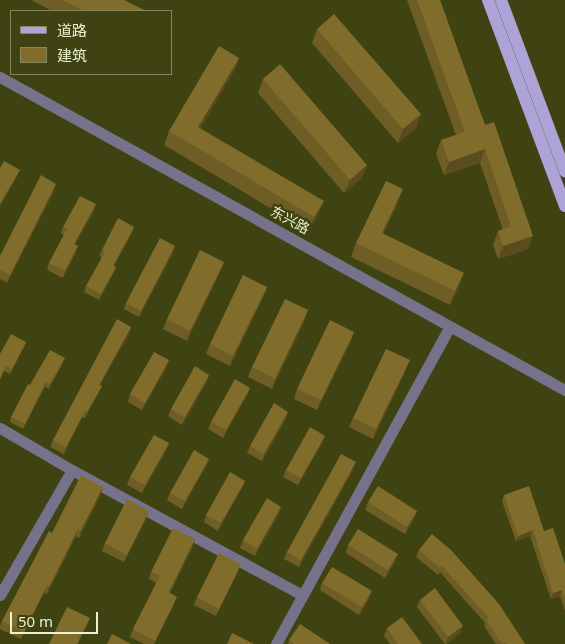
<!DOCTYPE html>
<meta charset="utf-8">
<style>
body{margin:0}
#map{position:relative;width:565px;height:644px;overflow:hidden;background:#3f4311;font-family:"Noto Sans","Noto Sans SC",sans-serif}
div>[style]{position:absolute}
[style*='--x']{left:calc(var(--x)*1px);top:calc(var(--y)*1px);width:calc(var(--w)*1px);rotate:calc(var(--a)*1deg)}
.minor>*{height:11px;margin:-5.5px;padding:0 5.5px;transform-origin:5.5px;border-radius:5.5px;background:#77728c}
.major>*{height:12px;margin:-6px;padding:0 6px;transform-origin:6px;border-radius:6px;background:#aea3d7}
.wall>*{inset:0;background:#6e5e25}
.shaded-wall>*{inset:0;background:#5a4c1e}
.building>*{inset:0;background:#806d2b}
span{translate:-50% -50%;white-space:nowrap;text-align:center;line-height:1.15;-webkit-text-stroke:5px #3f4311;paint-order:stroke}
.street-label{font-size:14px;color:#ecf1cf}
.legend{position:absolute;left:10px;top:10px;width:162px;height:65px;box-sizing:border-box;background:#3f4311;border:1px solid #84895d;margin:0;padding:6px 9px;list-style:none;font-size:15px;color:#ecf1cf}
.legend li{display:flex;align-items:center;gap:10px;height:25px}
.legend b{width:25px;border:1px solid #84895d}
.scale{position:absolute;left:10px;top:612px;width:88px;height:22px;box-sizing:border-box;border:2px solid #ecf1cf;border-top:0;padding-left:6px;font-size:15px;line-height:18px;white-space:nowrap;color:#ecf1cf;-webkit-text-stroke:4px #3f4311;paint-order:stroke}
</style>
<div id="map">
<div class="minor">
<i style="--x:0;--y:77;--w:646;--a:28.99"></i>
<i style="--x:0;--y:428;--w:83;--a:30.3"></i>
<i style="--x:72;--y:470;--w:262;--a:28.5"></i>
<i style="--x:0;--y:595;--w:144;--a:-60.1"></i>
<i style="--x:276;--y:644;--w:360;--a:-61.3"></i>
</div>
<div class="major">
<i style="--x:488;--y:0;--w:220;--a:69.5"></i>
<i style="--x:501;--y:0;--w:183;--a:69.5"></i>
</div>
<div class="wall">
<i style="clip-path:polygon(31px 0,124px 0,146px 11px,52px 11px)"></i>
<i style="clip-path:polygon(407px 0,440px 0,528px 249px,498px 259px,493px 245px,498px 231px,503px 230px,480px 163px,444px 175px,436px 154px,441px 140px,456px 135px)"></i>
<i style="clip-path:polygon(317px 29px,421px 114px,416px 128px,398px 143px,312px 43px)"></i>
<i style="clip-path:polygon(239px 58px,234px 71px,200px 128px,318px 215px,309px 231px,164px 145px,169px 131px)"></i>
<i style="clip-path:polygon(263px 79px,367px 165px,362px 178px,344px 193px,258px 93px)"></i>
<i style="clip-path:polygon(54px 191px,7px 283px,0 279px,0 256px)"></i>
<i style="clip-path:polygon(398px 203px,383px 234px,459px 287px,450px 305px,351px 257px,356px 243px)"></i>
<i style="clip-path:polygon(94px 211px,75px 244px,76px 252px,63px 278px,47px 270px,49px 263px,64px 235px,61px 233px,63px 227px)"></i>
<i style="clip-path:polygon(134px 227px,132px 233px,114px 266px,116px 267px,113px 274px,99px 300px,84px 292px,86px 286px,102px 258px,99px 256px,102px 250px)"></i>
<i style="clip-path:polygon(173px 253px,139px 317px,124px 309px,126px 303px)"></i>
<i style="clip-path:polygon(224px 262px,220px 272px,187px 341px,163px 329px,167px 319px)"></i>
<i style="clip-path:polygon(267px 287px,263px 297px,230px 366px,206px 354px,210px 344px)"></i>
<i style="clip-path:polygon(308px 310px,305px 320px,272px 389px,248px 377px,252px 367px)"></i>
<i style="clip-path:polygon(131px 327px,129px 334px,100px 385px,102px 386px,99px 392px,85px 418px,82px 417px,64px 454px,50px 447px,53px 440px)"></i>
<i style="clip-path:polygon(354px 332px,351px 341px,317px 410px,294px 399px,297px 389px)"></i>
<i style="clip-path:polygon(26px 342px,24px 347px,10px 374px,4px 371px,0 380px,0 354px)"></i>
<i style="clip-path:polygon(169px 360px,166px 368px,142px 410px,128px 402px,130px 394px)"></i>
<i style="clip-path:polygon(63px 363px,49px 389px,45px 387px,23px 429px,10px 422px,11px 417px,30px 385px)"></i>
<i style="clip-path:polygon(406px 370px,373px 439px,349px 427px,353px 418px)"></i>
<i style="clip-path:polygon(209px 375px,207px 382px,182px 425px,168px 416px,171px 409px)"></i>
<i style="clip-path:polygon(250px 388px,247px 395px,223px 438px,208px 429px,211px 422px)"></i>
<i style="clip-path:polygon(286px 419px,262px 461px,247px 453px,250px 446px)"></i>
<i style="clip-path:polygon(169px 443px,166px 451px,142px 493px,127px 485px,130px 477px)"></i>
<i style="clip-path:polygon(322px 443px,298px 485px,283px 477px,286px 470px)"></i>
<i style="clip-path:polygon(209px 459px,206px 466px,182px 509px,167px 500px,170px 493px)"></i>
<i style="clip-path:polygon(353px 470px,299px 567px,284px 559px,287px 552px)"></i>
<i style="clip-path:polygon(245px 481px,242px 488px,218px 531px,204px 522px,206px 515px)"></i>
<i style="clip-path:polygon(101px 494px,79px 538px,76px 536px,47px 594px,44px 593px,21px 639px,0 629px,0 626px,2px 621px,52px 533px)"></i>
<i style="clip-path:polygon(504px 495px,544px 531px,565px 564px,565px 611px,560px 596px,551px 599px,530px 536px,516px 541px,502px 501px)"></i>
<i style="clip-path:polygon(368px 502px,417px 511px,414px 519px,405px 534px,365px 510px)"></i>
<i style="clip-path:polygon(279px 514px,255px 556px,240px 548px,243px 540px)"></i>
<i style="clip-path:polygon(146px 519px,124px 562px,102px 551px,105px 543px)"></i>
<i style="clip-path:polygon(432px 534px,525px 644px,496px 644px,484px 626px,485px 623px,440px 572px,438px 575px,416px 557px,419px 550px)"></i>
<i style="clip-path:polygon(195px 539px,193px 546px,170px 593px,174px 604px,154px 644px,144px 644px,130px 637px,133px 629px,156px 583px,149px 579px,151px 572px)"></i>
<i style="clip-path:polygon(348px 545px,395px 562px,385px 578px,346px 553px)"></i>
<i style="clip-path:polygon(238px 572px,216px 616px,194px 605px,197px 597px)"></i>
<i style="clip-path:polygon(322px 583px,369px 599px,359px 615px,320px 590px)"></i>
<i style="clip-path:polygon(420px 600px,460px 633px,446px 644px,445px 644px,417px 607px)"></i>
<i style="clip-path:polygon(387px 628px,422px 644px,390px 644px,384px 636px)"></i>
<i style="clip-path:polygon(289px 640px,330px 644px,288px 644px)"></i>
</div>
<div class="shaded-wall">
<i style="clip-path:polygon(239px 58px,234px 71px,193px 141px,198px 127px)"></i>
<i style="clip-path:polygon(421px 114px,416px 128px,398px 143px,403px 129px)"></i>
<i style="clip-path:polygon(485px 149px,480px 163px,444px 175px,449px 162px)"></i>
<i style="clip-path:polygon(367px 165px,362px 178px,344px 193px,350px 180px)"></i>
<i style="clip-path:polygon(20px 170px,17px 177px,0 207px,0 204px)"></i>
<i style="clip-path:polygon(56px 184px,54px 191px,7px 283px,10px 275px)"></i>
<i style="clip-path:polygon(403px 189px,398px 203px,377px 247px,382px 233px)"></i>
<i style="clip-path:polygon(324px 201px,318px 215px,309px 231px,314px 217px)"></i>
<i style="clip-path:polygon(96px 204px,94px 211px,72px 250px,74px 244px)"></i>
<i style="clip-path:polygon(134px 227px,132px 233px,111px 272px,113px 266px)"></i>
<i style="clip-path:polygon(533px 236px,528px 249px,498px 259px,503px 246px)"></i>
<i style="clip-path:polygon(78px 246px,76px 252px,63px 278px,65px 271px)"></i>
<i style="clip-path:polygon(175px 246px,173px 253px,139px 317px,141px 311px)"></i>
<i style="clip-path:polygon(224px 262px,220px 272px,187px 341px,190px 331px)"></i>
<i style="clip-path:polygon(116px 267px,113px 274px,99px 300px,101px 294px)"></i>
<i style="clip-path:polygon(464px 273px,459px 287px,450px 305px,455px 291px)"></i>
<i style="clip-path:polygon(267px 287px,263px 297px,230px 366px,233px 356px)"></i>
<i style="clip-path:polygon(308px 310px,305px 320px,272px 389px,275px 379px)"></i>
<i style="clip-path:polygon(131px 327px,129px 334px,97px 391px,99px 385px)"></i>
<i style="clip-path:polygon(354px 332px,351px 341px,317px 410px,321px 400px)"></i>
<i style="clip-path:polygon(26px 342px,24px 347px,10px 374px,12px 369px)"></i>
<i style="clip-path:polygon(65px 358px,63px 363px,49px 389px,50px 384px)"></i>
<i style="clip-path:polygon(169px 360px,166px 368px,142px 410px,145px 403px)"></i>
<i style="clip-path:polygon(410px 360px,406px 370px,373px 439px,376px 429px)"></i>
<i style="clip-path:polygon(209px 375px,207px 382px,182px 425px,185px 417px)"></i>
<i style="clip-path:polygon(46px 382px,45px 387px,23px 429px,25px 424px)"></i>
<i style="clip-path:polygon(102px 386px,99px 392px,85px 418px,87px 412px)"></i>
<i style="clip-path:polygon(250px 388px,247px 395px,223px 438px,226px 430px)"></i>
<i style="clip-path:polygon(85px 411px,82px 417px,64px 454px,66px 447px)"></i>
<i style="clip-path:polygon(288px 412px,286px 419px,262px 461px,264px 454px)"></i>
<i style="clip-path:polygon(325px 436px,322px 443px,298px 485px,301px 478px)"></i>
<i style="clip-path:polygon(169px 443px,166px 451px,142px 493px,145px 485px)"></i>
<i style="clip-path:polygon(209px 459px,206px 466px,182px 509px,185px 501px)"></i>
<i style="clip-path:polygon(356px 462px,353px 470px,299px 567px,301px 560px)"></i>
<i style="clip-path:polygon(245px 481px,242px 488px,218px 531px,221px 523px)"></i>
<i style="clip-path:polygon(103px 487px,101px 494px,79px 538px,81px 530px)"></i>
<i style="clip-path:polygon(281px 507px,279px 514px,255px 556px,257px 549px)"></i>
<i style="clip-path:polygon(149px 511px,146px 519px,124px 562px,127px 555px)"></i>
<i style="clip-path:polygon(417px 511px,414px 519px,405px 534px,407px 527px)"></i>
<i style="clip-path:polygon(78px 529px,76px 536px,47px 594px,49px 587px)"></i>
<i style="clip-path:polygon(533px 530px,530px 536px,516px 541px,518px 536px)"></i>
<i style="clip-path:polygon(195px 539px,193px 546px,166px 600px,169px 592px)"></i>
<i style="clip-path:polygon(398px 554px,395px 562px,385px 578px,388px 570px)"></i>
<i style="clip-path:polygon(241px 564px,238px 572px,216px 616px,219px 609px)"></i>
<i style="clip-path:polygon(47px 585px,44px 593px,21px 639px,24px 632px)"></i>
<i style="clip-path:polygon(562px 590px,560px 596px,551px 599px,553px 593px)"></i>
<i style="clip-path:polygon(372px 591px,369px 599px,359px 615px,362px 607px)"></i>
<i style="clip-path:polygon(177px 597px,174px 604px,154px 644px,155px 641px)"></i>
<i style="clip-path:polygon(90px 618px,87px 626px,78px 644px,77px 644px)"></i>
<i style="clip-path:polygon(463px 626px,460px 633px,446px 644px,448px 637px)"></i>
</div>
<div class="building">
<i style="clip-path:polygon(62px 0,124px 0,146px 11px,84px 11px)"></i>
<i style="clip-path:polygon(417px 0,440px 0,485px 125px,494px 122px,533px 236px,503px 246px,498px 231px,511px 226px,485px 149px,449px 162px,441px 140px,465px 132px)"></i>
<i style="clip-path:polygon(334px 14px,421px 114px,403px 129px,317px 29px)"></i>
<i style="clip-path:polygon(219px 46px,239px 58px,198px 127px,324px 201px,314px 217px,169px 131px)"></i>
<i style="clip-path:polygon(280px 64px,367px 165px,350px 180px,263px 79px)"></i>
<i style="clip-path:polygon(4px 161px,20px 170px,0 204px,0 168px)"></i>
<i style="clip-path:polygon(41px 175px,56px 184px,10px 275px,0 270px,0 256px)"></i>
<i style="clip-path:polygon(386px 181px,403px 189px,382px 233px,464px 273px,455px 291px,356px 243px)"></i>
<i style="clip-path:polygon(80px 196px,96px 204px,74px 244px,78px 246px,65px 271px,49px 263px,67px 229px,63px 227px)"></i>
<i style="clip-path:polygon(118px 218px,134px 227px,113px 266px,116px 267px,101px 294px,86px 286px,105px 252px,102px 250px)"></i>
<i style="clip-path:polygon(160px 238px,175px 246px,141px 311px,126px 303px)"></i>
<i style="clip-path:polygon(200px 250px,224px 262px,190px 331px,167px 319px)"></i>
<i style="clip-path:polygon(243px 275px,267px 287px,233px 356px,210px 344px)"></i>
<i style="clip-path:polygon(285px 299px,308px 310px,275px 379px,252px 367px)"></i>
<i style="clip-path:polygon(117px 319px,131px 327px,99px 385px,102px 386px,87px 412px,85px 411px,66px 447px,53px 440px)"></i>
<i style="clip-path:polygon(330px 320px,354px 332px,321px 400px,297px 389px)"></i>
<i style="clip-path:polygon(11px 334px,26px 342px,12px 369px,6px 366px,0 378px,0 354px)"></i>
<i style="clip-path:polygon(386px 349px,410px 360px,376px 429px,353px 418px)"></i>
<i style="clip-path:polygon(50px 350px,65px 358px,50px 384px,46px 382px,25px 424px,11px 417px,28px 384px,30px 385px)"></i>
<i style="clip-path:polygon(154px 352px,169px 360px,145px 403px,130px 394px)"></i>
<i style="clip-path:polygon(195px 366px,209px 375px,185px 417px,171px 409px)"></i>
<i style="clip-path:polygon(235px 379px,250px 388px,226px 430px,211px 422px)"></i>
<i style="clip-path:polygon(274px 403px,288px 412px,264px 454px,250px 446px)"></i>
<i style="clip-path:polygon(310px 427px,325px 436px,301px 478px,286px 470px)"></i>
<i style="clip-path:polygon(154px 435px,169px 443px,145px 485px,130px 477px)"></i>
<i style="clip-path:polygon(194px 450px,209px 459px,185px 501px,170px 493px)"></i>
<i style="clip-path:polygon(341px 454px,356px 462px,301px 560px,287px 552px)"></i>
<i style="clip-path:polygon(230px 472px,245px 481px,221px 523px,206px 515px)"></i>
<i style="clip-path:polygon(81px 475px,103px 487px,81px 530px,78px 529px,49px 587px,47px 585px,24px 632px,2px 621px,49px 531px,52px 533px)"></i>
<i style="clip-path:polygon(378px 486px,417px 511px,407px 527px,368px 502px)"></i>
<i style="clip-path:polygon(529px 486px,544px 531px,553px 528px,565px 564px,565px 598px,562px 590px,553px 593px,533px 530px,518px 536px,504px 495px)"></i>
<i style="clip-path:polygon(267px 498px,281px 507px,257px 549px,243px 540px)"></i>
<i style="clip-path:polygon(127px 499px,149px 511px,127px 555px,105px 543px)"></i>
<i style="clip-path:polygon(173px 528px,195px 539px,169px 592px,177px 597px,155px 641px,133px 629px,160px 576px,151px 572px)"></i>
<i style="clip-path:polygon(358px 529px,398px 554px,388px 570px,348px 545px)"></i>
<i style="clip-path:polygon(432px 534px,451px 550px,499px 604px,525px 644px,506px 644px,506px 642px,502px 644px,486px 620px,489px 618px,442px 566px,440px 568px,419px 550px)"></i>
<i style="clip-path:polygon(219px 553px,241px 564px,219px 609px,197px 597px)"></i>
<i style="clip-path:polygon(332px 567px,372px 591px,362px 607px,322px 583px)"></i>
<i style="clip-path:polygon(435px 588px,463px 626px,448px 637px,420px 600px)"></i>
<i style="clip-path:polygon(67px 607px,90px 618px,77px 644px,49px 644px)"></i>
<i style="clip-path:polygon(402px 617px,422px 644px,398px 644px,387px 628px)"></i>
<i style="clip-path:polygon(300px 624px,330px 644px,294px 644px,289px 640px)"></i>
<i style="clip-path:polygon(232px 633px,254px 644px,227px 644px)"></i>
<i style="clip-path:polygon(112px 634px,131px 644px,107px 644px)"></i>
</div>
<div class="street-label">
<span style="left:290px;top:220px;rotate:28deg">东兴路</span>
</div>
<ul class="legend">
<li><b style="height:6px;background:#aea3d7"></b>道路</li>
<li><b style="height:14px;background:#806d2b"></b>建筑</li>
</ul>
<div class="scale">50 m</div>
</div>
